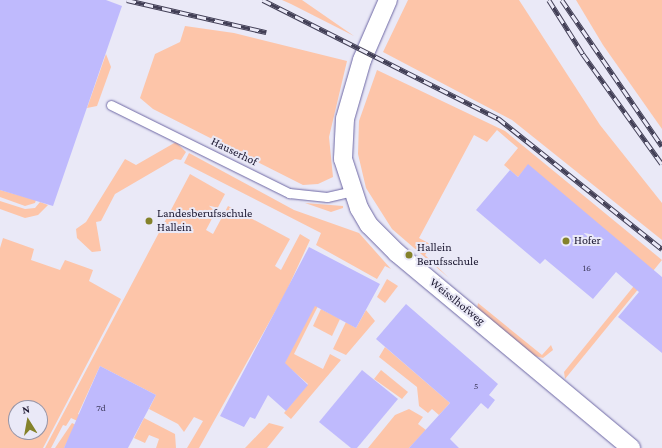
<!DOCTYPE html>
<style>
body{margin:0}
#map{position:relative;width:662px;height:448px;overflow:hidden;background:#eae9f7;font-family:"Crimson Pro",serif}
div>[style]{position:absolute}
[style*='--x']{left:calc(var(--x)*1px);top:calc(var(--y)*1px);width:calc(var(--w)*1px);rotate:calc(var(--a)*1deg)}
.green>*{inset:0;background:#fdc5a9}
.building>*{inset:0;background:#bfbafd}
.roads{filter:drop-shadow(0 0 1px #6d67a4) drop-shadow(0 0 1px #6d67a4)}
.service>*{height:9px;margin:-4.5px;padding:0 4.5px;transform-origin:4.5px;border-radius:4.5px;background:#fff}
.minor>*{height:18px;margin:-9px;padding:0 9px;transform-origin:9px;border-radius:9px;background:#fff}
.rail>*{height:4.5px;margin-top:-2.25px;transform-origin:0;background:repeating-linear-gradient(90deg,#eae9f7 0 9px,#423f56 0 18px);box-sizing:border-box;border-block:1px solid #423f56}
.dots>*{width:11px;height:11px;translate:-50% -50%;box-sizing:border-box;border:2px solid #eae9f7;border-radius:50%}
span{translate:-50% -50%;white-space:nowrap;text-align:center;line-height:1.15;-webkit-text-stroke:4px #eae9f7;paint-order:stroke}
.number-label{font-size:10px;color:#433f62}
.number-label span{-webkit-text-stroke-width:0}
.street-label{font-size:12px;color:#1a162f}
.poi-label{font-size:12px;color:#1a162f}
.left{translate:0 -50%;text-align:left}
.north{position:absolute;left:8px;top:400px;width:40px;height:40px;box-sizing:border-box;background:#eae9f7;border:1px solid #9795a7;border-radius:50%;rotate:349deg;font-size:11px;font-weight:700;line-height:16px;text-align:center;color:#1a162f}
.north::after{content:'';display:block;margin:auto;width:14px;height:18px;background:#84822a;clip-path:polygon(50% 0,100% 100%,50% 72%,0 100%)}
</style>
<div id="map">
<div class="green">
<i style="clip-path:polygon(282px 0,302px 0,354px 36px,291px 4px)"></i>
<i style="clip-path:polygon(408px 0,519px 0,600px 125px,662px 203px,662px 240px,512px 120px,383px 52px)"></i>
<i style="clip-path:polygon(576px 0,662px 0,662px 129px,603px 45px)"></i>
<i style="clip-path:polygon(185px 26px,234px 33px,347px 61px,329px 137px,333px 177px,318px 184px,303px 185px,153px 109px,140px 98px,155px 54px,180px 42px)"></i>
<i style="clip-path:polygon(106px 54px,111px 67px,97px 106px,87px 108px)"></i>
<i style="clip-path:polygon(377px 70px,505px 131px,662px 260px,565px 379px,564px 372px,642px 276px,528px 165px,518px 177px,504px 165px,518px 148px,497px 130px,487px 142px,474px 135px,419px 238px,432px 245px,425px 255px,449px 278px,392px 229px,366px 188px,358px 154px,359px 121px)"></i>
<i style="clip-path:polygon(176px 142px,186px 152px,181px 160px,175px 159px,115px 194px,101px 221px,96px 222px,101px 251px,92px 252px,77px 238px,76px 229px,86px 222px,125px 159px,136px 165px)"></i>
<i style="clip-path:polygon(189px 153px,294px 210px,359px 233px,391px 269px,385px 266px,377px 279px,316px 245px,321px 233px,184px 163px)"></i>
<i style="clip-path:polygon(190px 174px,225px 194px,206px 230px,213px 234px,228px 206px,290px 239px,275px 266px,281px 270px,300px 234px,310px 240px,286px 292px,199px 448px,187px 448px,203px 421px,194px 417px,184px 432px,178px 424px,149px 409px,156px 395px,100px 366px,78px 414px,112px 431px,109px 436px,71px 418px,66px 426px,63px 425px,51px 448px,45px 448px)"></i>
<i style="clip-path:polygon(0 190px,36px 200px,35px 203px,25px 206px,0 197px)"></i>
<i style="clip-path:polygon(0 201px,25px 209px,35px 208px,40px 202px,48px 205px,38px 215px,25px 218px,0 209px)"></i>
<i style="clip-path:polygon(305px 203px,343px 206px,343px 208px,331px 212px)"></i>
<i style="clip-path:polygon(evenodd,3px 238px,34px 249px,31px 260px,60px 270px,65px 260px,93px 270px,89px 281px,121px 299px,43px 448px,0 448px,0 248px,3px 238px,16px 408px,40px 408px,40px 432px,16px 432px,16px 408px)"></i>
<i style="clip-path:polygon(387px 279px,398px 286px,385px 303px,377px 297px)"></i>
<i style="clip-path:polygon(317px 300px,320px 302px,294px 354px,323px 369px,330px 354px,341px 360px,291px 419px,284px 413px,308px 384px,292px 370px,268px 395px)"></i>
<i style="clip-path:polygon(478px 303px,542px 355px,551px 345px,553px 350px,543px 358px,535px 356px,477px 309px)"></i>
<i style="clip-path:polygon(321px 309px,340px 319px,332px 336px,313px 326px)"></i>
<i style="clip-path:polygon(366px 310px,375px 321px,346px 355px,333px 349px,346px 322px,356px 328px)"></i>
<i style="clip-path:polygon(385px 347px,450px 403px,439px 415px,432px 409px,428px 413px,419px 406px,417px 387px,379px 357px)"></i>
<i style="clip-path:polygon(381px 370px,408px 392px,402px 399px,374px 379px)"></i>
<i style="clip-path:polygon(409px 409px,423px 417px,418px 424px,426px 430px,409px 448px,368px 448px,395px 415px)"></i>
<i style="clip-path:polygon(144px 418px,175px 434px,176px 448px,156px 448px,159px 439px,149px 435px,145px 443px,134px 438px)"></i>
<i style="clip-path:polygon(72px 423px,76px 425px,64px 448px,55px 448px)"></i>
<i style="clip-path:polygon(269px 423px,284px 427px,267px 448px,245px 448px)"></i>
</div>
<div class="building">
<i style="clip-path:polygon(0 0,106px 0,122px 6px,53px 206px,0 190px)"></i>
<i style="clip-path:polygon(528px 164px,662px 277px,662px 353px,618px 317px,639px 292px,616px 272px,593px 299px,545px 259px,540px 264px,476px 210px,510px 170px,518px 177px)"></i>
<i style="clip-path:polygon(309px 247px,380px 284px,356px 328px,315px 306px,285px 363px,308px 385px,286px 411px,268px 395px,255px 419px,250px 417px,244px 427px,220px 416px)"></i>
<i style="clip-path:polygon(406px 304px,498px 384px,489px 395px,495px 400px,488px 409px,481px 403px,450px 439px,459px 448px,409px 448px,450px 403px,376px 339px)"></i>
<i style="clip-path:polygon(100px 366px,156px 395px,128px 448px,64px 448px)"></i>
<i style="clip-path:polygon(362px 370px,398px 399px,357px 448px,351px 448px,319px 422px)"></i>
</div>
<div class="roads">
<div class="service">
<i style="--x:111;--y:105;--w:199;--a:26.3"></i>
<i style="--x:289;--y:193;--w:38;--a:6"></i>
<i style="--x:327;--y:197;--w:26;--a:-13"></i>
</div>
<div class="minor">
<i style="--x:388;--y:0;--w:65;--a:113.4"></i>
<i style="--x:362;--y:60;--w:61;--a:106.1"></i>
<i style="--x:345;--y:119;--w:40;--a:92.9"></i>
<i style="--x:343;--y:159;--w:52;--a:71.9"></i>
<i style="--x:359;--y:208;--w:20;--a:60"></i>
<i style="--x:369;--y:225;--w:40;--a:45"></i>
<i style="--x:397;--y:253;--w:305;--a:39.8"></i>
</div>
</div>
<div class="rail">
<i style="--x:127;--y:0;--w:143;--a:13"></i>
<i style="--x:263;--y:0;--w:263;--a:26.7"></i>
<i style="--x:498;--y:118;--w:210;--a:38.6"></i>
<i style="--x:549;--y:0;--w:64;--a:57.8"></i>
<i style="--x:583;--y:54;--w:135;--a:54.3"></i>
<i style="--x:562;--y:0;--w:177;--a:55.6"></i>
</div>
<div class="dots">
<i style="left:149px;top:221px;background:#84822a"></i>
<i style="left:566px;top:241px;background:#84822a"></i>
<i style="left:409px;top:255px;background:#84822a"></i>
</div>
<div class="number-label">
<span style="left:587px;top:268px">16</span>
<span style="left:476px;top:386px">5</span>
<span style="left:101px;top:408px">7d</span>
</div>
<div class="street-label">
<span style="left:234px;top:152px;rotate:26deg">Hauserhof</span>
<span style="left:457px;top:302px;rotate:39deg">Weisslhofweg</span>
</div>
<div class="poi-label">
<span class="left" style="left:157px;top:221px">Landesberufsschule<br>Hallein</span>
<span class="left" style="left:574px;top:241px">Hofer</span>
<span class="left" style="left:417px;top:255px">Hallein<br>Berufsschule</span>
</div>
<div class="north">N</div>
</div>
